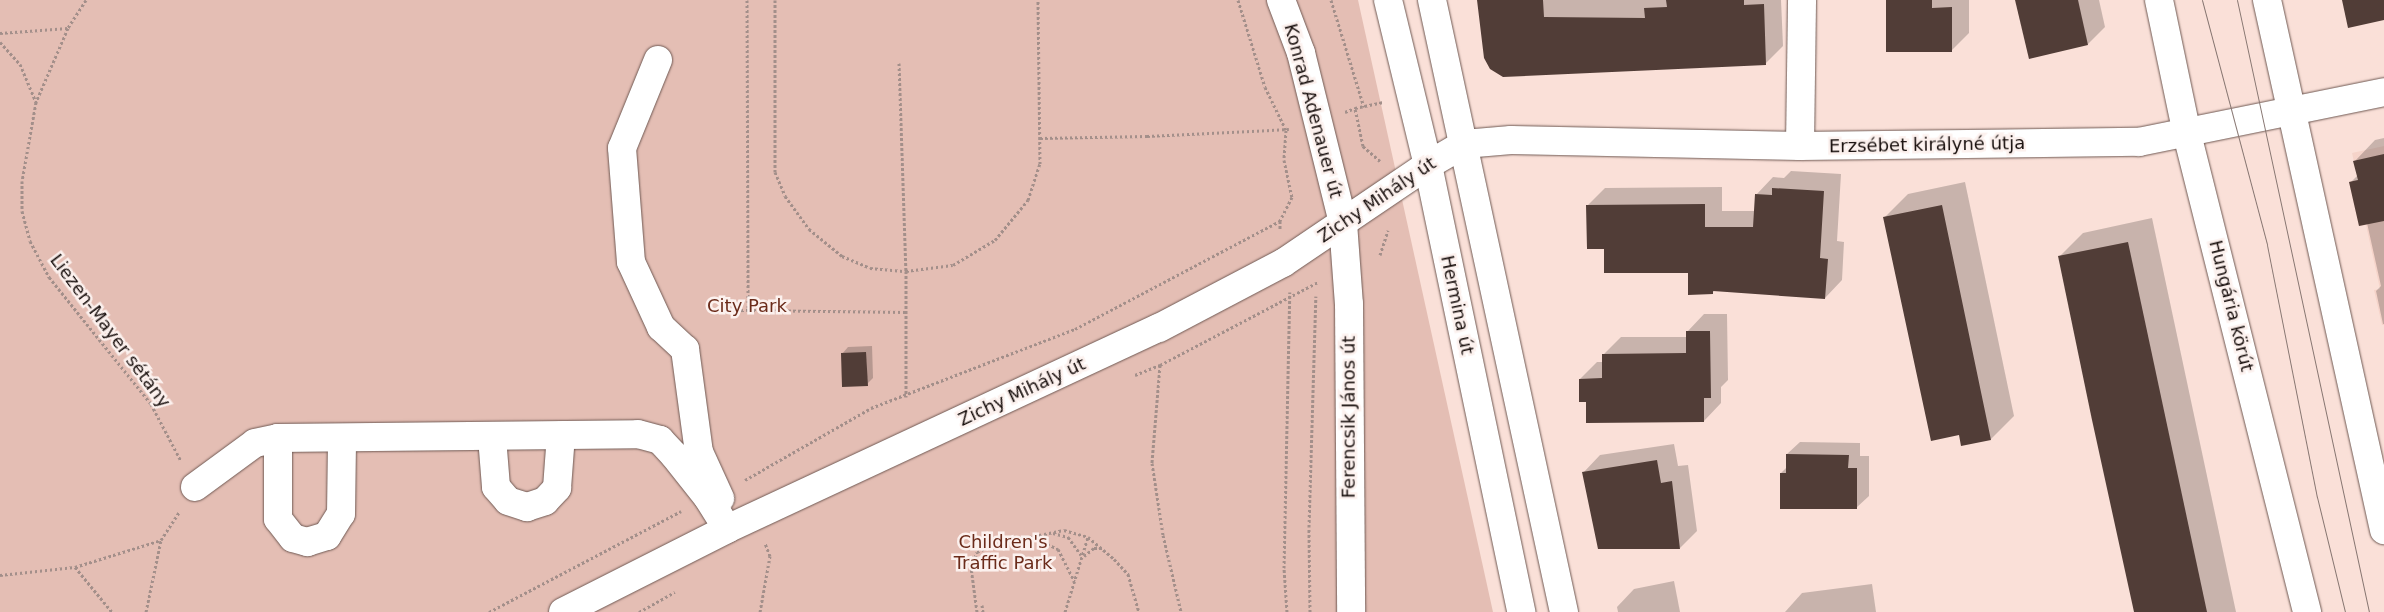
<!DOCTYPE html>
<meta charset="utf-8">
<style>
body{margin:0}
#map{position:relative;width:2384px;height:612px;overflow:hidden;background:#fae0d8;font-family:"DejaVu Sans",sans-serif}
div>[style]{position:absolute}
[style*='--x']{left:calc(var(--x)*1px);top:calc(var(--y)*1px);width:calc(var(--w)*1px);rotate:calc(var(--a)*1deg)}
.built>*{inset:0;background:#f5d3c9}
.green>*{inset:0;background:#e4beb4}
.shadow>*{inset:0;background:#0003}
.building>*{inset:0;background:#513d37}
.path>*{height:3px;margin-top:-1.5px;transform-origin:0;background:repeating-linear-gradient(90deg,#a38f8a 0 2.5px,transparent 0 5px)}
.roads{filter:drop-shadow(0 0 1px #6f5953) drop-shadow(0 0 1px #6f5953)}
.minor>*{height:28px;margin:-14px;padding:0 14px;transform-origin:14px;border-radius:14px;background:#fff}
.major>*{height:28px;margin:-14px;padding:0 14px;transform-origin:14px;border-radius:14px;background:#fff}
.tram>*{height:1px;margin:-0.5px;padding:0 0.5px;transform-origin:0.5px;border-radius:0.5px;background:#877671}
span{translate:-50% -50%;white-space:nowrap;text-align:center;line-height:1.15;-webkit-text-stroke:5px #fcf1ee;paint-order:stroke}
.street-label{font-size:18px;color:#180f0d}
.park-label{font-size:18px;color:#6b2b1a}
</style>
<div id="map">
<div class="built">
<i style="clip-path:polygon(2384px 146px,2384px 325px,2382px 325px,2374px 290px,2380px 289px,2366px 225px,2359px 226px,2349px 182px,2358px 180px,2352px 153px)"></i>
</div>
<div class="green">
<i style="clip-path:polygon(0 0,1358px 0,1493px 612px,0 612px)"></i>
</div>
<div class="shadow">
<i style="clip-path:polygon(1479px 0,1781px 0,1783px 46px,1766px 63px,1503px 76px)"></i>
<i style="clip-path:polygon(1887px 0,1969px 0,1969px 33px,1952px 50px)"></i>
<i style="clip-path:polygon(2016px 0,2099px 0,2105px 27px,2088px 44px,2030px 58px)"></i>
<i style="clip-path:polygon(2384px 138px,2384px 324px,2383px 324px,2376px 291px,2381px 286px,2367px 223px,2350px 183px,2358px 175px,2355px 161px,2375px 140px)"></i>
<i style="clip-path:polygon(1791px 171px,1841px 174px,1837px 241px,1844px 242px,1842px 280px,1825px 298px,1715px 290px,1712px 293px,1689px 272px,1605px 248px,1588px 205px,1605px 188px,1722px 187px,1722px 211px,1755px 211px,1756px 195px,1773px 177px,1784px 178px)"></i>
<i style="clip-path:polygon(1965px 182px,2014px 416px,1991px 439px,1960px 434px,1885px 217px,1908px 194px)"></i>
<i style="clip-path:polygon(2152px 218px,2236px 612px,2135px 612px,2059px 257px,2083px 233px)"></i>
<i style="clip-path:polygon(1704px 314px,1727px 314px,1728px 380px,1721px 387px,1721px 403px,1704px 421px,1587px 401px,1580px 379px,1597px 362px,1604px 362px,1604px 354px,1621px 337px,1687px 337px,1687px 332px)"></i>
<i style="clip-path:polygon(872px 346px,873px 378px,867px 384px,842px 354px,848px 347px)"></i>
<i style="clip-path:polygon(1800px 442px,1860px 443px,1860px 456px,1869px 456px,1869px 496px,1856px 508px,1781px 473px,1787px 467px,1787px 454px)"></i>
<i style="clip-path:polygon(1674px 444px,1678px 466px,1688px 465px,1697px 531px,1680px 548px,1583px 473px,1600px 455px)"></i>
<i style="clip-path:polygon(1674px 581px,1680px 612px,1618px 612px,1617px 607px,1634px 589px)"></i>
<i style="clip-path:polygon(1872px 584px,1876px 612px,1785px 612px,1802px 593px)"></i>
</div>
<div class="building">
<i style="clip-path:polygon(1477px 0,1543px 0,1544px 17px,1645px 18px,1644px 8px,1667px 7px,1666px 0,1744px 0,1744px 5px,1764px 4px,1766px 65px,1503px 77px,1490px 69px,1484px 58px)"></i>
<i style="clip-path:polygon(1886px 0,1932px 0,1932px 8px,1952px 7px,1952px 52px,1886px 52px)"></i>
<i style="clip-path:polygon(2015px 0,2078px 0,2088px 45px,2029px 59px)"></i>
<i style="clip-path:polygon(2342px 0,2384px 0,2384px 20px,2348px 28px)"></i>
<i style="clip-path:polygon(2384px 154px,2384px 221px,2359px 226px,2349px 182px,2358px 180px,2353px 161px)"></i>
<i style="clip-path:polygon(1772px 188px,1824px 191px,1820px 258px,1828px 259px,1825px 299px,1713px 291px,1713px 294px,1688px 295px,1688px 273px,1604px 273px,1604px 249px,1587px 249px,1586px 205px,1705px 204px,1705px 227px,1753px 227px,1755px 194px,1772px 195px)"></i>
<i style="clip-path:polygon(1942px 205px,1991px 440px,1961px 446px,1959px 435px,1931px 441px,1883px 217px)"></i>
<i style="clip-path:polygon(2128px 242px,2207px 612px,2134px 612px,2092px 420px,2058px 256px)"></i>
<i style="clip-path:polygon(1686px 331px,1710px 331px,1711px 398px,1704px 398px,1704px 422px,1586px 423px,1586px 402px,1579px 402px,1579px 379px,1602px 378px,1602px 354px,1686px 353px)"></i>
<i style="clip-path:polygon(866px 352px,868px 386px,842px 387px,841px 353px)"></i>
<i style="clip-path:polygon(1786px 454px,1849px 455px,1848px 468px,1857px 468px,1857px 509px,1780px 509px,1780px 473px,1786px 473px)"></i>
<i style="clip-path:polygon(1657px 460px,1661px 483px,1672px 481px,1680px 549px,1598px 549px,1582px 472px)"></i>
</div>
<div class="path">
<i style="--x:86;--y:0;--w:33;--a:123"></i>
<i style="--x:68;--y:28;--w:81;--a:113.4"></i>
<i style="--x:36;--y:102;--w:80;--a:100"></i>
<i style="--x:22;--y:181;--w:30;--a:90"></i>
<i style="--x:22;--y:211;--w:31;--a:75"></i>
<i style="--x:30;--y:241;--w:41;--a:62.2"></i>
<i style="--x:49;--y:277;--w:163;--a:51.2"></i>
<i style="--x:151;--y:404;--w:64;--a:62.2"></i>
<i style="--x:747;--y:0;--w:310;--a:89.8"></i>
<i style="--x:748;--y:310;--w:158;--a:0.7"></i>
<i style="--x:775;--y:0;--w:172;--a:90"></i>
<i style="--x:775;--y:172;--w:26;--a:67"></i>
<i style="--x:785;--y:196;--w:41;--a:54"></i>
<i style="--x:809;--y:229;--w:43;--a:39.3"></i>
<i style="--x:842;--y:256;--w:30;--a:23"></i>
<i style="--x:870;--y:268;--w:36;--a:5"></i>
<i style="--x:906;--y:271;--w:47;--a:-7.3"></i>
<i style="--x:953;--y:265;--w:49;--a:-30.8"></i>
<i style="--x:995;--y:240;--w:52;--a:-50.5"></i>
<i style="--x:1028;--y:200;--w:38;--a:-72"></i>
<i style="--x:1040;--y:164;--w:164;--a:-90.7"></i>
<i style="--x:1238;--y:0;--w:91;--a:72.8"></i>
<i style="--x:1265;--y:87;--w:48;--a:64"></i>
<i style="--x:1286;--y:130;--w:30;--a:94"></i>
<i style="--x:1284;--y:160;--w:38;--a:78"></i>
<i style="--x:1292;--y:197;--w:27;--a:117"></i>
<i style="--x:1331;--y:0;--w:112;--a:72.9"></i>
<i style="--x:0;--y:33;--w:68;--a:-4.2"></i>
<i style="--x:0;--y:42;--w:30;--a:48"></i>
<i style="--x:20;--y:64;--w:41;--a:67.2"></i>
<i style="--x:899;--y:63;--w:208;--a:88.1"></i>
<i style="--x:906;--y:271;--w:126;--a:90"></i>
<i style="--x:1345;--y:112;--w:11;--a:-22"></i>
<i style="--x:1040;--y:138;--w:107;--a:-1.1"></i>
<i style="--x:1147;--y:136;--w:142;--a:-2.8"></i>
<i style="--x:1380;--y:161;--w:23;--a:-139"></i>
<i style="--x:1363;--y:146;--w:39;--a:-102"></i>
<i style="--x:1355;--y:108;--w:29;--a:-12"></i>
<i style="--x:1380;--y:255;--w:26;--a:-72"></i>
<i style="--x:726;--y:311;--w:22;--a:-3"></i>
<i style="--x:1160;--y:365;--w:98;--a:94.7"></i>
<i style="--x:1152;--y:463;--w:73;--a:81.3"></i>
<i style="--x:1163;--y:535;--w:79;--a:76.8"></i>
<i style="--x:1135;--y:375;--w:27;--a:-22"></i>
<i style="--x:1160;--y:365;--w:178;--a:-27.7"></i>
<i style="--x:745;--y:480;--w:145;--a:-29.7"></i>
<i style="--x:871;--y:408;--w:219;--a:-21.2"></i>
<i style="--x:1075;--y:329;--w:232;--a:-27.8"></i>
<i style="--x:1280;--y:221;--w:8;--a:90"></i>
<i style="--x:1053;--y:533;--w:16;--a:15"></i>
<i style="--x:1068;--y:537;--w:22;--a:54"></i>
<i style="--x:1034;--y:537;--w:27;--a:27"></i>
<i style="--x:1058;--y:549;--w:36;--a:63"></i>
<i style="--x:1084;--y:556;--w:13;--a:-39"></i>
<i style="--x:1094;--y:548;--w:8;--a:0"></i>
<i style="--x:75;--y:567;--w:58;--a:50.6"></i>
<i style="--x:0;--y:575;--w:75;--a:-6.1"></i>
<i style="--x:75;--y:567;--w:90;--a:-17.4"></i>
<i style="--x:161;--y:540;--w:33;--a:-57"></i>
<i style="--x:982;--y:605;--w:7;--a:82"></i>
<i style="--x:146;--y:612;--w:74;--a:-78.2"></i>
<i style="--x:489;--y:612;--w:217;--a:-27.7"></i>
<i style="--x:639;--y:612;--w:41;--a:-29.1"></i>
<i style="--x:760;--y:612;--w:57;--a:-79.9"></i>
<i style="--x:770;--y:556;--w:14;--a:-111"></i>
<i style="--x:977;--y:612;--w:45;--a:-97.6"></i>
<i style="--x:971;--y:567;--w:16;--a:-68"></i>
<i style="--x:977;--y:552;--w:20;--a:-24"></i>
<i style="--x:995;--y:544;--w:70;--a:-11.5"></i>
<i style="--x:1064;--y:530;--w:25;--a:16"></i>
<i style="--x:1088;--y:537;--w:34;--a:40"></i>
<i style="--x:1114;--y:559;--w:21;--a:47"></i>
<i style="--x:1128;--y:574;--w:40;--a:74"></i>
<i style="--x:1065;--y:612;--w:78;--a:-73"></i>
<i style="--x:1287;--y:612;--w:44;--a:-93.9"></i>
<i style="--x:1284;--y:568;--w:276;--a:-88.8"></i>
<i style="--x:1310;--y:612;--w:85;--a:-90.7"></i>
<i style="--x:1309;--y:527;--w:231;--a:-88.3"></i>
</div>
<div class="roads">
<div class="minor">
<i style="--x:1281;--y:0;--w:57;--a:69.3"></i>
<i style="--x:1301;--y:53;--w:175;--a:76.1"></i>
<i style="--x:1343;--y:223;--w:81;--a:85.8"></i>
<i style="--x:1349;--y:304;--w:308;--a:89.6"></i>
<i style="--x:1388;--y:0;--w:170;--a:76.4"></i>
<i style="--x:1428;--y:165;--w:457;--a:78.2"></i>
<i style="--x:1432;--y:0;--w:626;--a:77.83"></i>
<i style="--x:658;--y:60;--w:95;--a:112.2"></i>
<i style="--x:622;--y:148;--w:114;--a:85.5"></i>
<i style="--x:631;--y:262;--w:72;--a:65.2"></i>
<i style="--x:661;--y:327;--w:33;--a:43"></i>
<i style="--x:685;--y:349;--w:104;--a:82.3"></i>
<i style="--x:699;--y:452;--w:51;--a:65.5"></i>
<i style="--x:1800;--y:146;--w:146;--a:-89.2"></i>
<i style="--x:492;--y:437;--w:50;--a:85.4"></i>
<i style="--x:496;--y:487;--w:18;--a:49"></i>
<i style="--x:508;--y:501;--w:20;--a:18"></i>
<i style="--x:527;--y:507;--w:19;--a:-18"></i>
<i style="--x:545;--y:501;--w:18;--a:-47"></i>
<i style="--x:557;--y:488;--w:53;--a:-85.7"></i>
<i style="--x:278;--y:438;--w:81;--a:90"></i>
<i style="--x:278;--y:519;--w:24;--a:52"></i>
<i style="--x:293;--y:538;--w:15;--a:16"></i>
<i style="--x:307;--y:542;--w:21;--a:-17"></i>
<i style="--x:327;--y:536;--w:26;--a:-58"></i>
<i style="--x:341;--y:514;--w:76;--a:-89.2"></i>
<i style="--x:195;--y:487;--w:74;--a:-36.3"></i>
<i style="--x:255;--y:443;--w:24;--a:-12"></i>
<i style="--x:278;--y:438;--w:360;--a:-0.6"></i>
<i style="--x:638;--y:434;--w:23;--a:15"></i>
<i style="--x:660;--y:440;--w:21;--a:47"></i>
<i style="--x:674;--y:455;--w:55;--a:51.7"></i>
<i style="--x:708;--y:498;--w:36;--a:58"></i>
<i style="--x:563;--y:612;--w:184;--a:-26.8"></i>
<i style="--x:727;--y:529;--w:476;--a:-25"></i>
<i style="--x:1159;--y:328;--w:140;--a:-27.7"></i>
<i style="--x:1283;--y:263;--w:175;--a:-34.1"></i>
<i style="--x:1428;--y:165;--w:42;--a:-30.3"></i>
<i style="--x:1464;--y:144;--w:47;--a:-4.9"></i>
<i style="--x:1511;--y:140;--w:289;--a:1.2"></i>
<i style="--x:1800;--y:146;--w:339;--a:-0.7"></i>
<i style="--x:2139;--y:142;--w:250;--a:-11.5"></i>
</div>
<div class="major">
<i style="--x:2159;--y:0;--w:137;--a:78.2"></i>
<i style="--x:2187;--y:134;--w:493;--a:75.9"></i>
<i style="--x:2267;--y:0;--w:543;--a:77.55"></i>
</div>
</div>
<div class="tram">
<i style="--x:2202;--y:0;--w:253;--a:75.1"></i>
<i style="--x:2267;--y:245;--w:257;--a:78.8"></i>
<i style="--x:2317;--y:497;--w:118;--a:76.3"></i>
<i style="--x:2237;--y:0;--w:626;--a:77.83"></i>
</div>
<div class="street-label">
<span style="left:1313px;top:111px;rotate:75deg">Konrad Adenauer út</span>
<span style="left:1927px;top:145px;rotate:-1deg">Erzsébet királyné útja</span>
<span style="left:1377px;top:200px;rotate:-34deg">Zichy Mihály út</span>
<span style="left:1457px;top:305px;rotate:78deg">Hermina út</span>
<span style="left:2231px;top:306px;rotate:76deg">Hungária körút</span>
<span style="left:110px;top:331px;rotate:53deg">Liezen-Mayer sétány</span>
<span style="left:1022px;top:392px;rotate:-25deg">Zichy Mihály út</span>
<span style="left:1349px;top:417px;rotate:-90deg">Ferencsik János út</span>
</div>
<div class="park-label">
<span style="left:747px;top:306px">City Park</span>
<span style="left:1003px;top:553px">Children's<br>Traffic Park</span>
</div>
</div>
